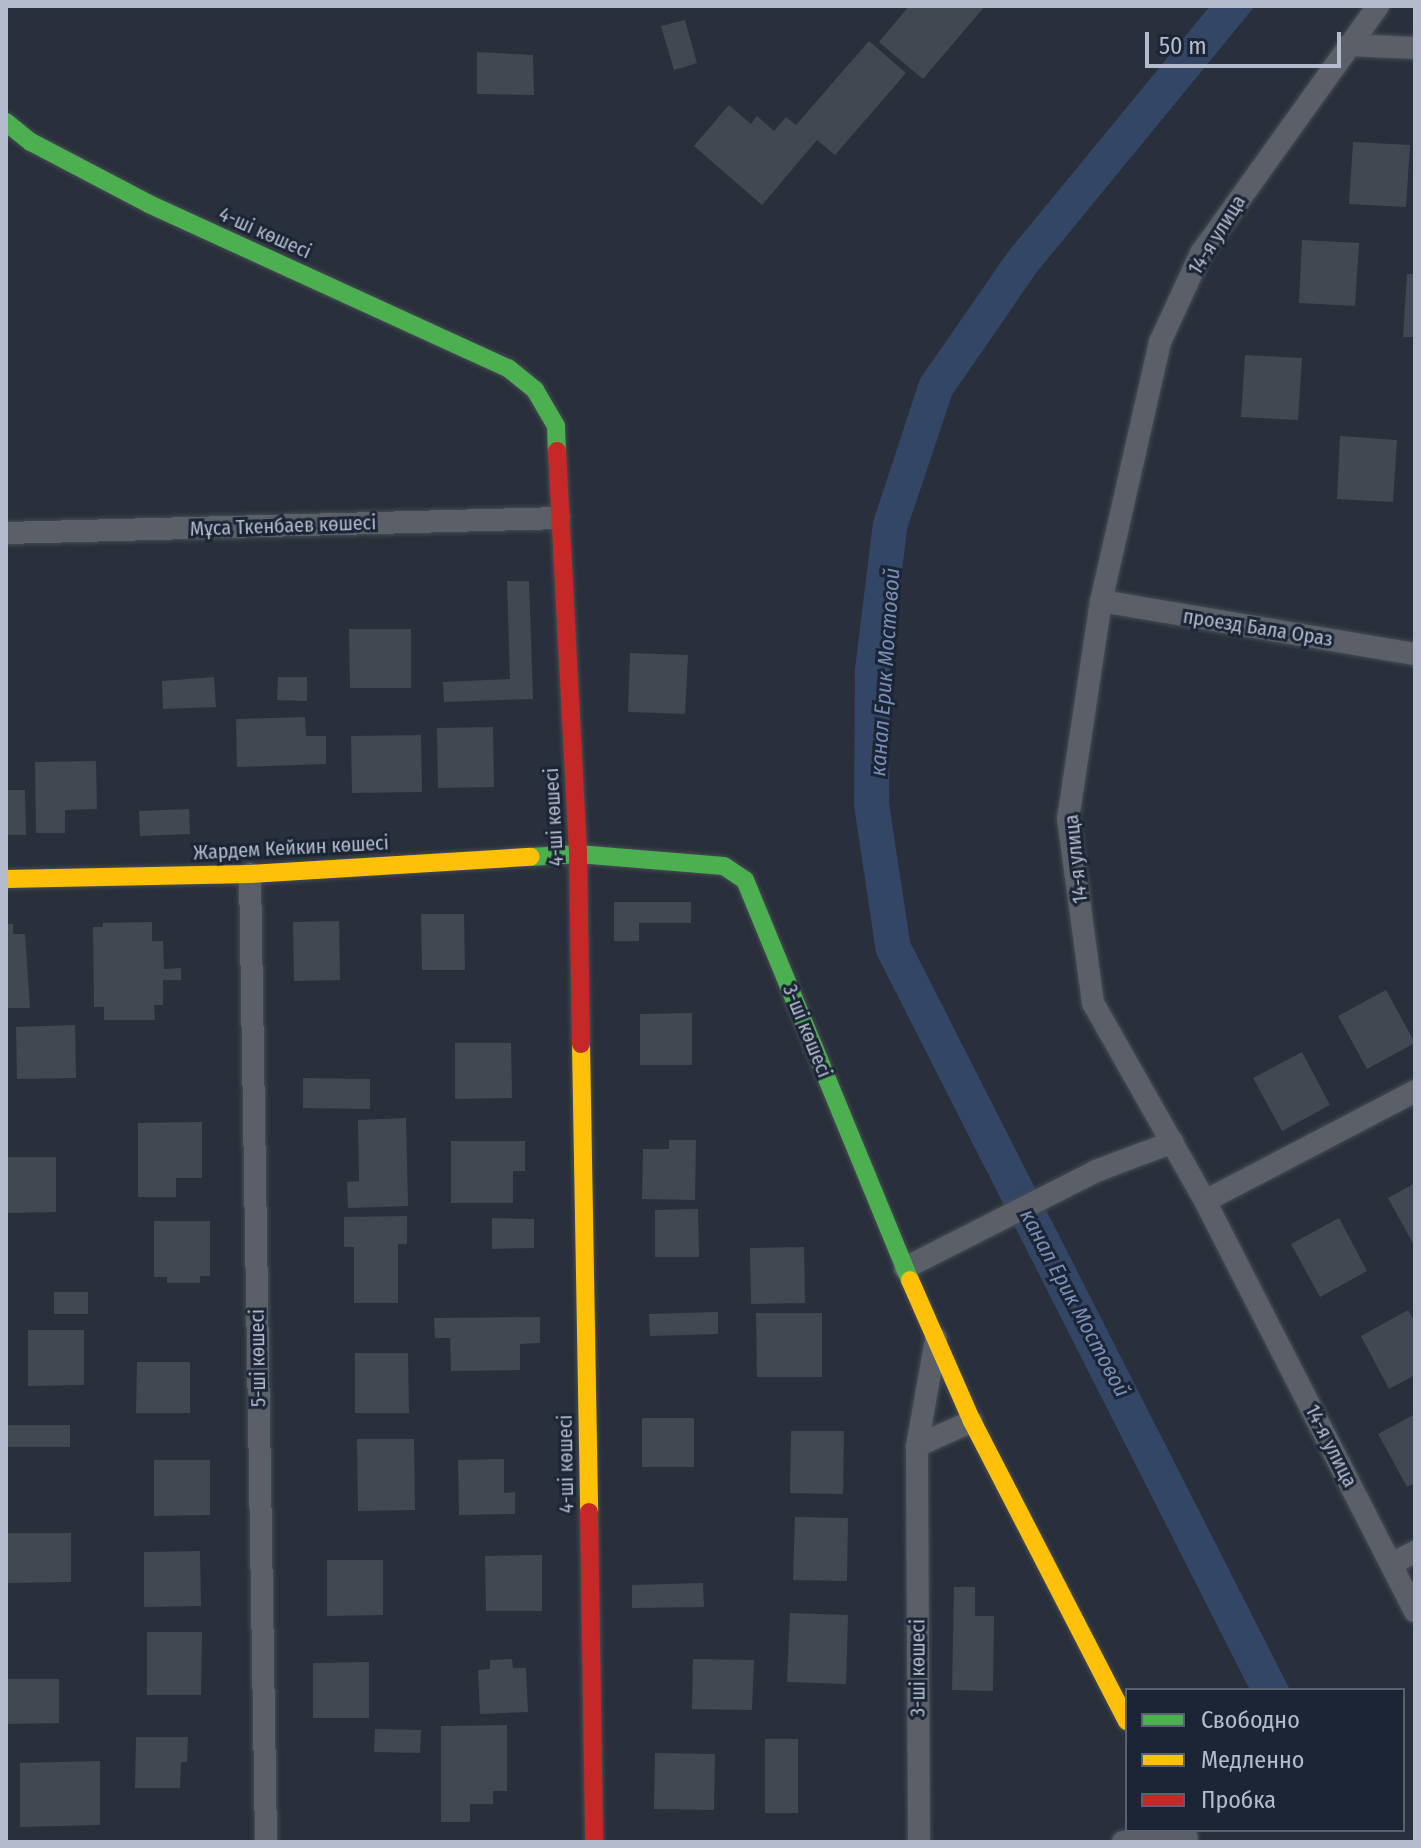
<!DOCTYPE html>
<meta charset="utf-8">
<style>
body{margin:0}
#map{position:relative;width:1421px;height:1848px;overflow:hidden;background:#29303b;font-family:"Fira Sans Condensed",sans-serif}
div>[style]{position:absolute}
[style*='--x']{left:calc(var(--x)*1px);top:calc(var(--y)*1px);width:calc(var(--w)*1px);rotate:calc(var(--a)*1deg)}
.water>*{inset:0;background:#334666}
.building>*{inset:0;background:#424852}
.roads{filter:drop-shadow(0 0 2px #464b54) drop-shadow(0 0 2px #464b54)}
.street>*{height:22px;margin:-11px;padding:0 11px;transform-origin:11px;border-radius:11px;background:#5a5f68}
.fast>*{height:18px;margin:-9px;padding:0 9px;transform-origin:9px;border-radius:9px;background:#4caf50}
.slow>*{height:18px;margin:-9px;padding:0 9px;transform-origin:9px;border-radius:9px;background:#ffc107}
.jam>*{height:18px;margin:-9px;padding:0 9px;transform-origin:9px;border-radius:9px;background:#c62828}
span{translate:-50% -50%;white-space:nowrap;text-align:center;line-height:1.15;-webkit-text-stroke:6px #1c2536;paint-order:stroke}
.street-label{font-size:20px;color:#b3bbcc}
.water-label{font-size:22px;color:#788eb6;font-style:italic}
.frame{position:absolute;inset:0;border:8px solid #b3bbcc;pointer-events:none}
.legend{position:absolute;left:1125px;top:1688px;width:280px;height:144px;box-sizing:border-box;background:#1c2536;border:2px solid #586172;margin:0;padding:10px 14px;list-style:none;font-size:24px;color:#b3bbcc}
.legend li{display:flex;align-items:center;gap:16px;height:40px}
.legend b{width:40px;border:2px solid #586172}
.scale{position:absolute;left:1145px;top:32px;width:196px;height:36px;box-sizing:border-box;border:4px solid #b3bbcc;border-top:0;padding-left:10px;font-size:24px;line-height:28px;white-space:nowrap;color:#b3bbcc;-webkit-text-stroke:6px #1c2536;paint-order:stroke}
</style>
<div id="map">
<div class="water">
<i style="clip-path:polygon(1210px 6px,1255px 6px,1036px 273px,952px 395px,907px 529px,890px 671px,889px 803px,910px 942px,1290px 1690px,1250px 1690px,876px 953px,854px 805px,855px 669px,873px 522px,920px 379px,1008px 252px)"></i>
</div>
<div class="building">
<i style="clip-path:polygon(909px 6px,985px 6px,923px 79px,879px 42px)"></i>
<i style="clip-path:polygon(685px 20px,697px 63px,674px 70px,661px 26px)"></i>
<i style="clip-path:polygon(869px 41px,906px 73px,835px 155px,817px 140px,762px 205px,694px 146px,729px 105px,751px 124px,757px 116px,774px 131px,786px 117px,796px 125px)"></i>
<i style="clip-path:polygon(477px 52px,533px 55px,534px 95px,477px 94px)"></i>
<i style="clip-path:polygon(1353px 142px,1410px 145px,1406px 207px,1349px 204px)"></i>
<i style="clip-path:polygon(1302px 240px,1359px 243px,1355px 306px,1299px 303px)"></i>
<i style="clip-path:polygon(1407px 274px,1415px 274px,1415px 337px,1403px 337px)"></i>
<i style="clip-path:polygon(1245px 355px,1302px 358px,1298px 420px,1241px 417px)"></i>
<i style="clip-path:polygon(1340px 436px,1397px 440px,1393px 502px,1337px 499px)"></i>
<i style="clip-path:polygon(507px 581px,529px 581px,533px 699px,444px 702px,443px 682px,510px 679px)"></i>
<i style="clip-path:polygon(349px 629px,411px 629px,411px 688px,350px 688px)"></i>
<i style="clip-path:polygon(630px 653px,688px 655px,685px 714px,628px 712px)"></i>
<i style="clip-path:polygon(214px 677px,216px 707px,163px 709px,162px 681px)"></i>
<i style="clip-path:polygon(278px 677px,307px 677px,307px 701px,277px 700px)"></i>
<i style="clip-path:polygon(305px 717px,306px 736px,326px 736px,326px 764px,237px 767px,236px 719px)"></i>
<i style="clip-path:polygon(493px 727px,494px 787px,438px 788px,437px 728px)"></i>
<i style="clip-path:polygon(421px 735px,422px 792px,352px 793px,351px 736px)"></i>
<i style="clip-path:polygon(96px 761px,97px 809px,65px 810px,65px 833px,36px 833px,35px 762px)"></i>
<i style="clip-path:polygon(7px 790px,25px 790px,26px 835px,7px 835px)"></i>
<i style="clip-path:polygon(189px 809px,190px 834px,140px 836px,139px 811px)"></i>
<i style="clip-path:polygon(614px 902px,691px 902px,691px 923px,639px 923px,639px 941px,614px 941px)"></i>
<i style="clip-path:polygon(421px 914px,464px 914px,465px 970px,422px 970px)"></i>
<i style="clip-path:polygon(339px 921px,340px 980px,294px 981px,293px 922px)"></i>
<i style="clip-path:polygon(152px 922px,152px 941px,163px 941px,164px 969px,181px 968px,181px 980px,163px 980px,163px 1005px,154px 1005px,155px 1020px,104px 1020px,104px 1007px,94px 1007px,93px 927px,103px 927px,103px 923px)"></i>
<i style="clip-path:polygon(6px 924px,13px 924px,13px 934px,25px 934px,30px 1008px,6px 1008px)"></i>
<i style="clip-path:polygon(1386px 990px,1415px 1043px,1367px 1069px,1338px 1016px)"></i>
<i style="clip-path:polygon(692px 1013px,692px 1065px,640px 1065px,640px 1014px)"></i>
<i style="clip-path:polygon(75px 1025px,76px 1078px,17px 1079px,16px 1027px)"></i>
<i style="clip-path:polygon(455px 1043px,511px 1043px,512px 1098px,455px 1099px)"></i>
<i style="clip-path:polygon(1302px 1052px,1330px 1105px,1282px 1131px,1253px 1078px)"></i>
<i style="clip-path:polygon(303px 1078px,370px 1079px,370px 1109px,303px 1108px)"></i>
<i style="clip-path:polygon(406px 1118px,408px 1206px,348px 1208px,347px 1182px,359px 1181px,358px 1120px)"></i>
<i style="clip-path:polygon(202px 1122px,202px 1178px,176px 1178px,176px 1197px,138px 1197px,138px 1123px)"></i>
<i style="clip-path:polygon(669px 1140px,696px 1140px,695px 1200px,642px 1199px,643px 1149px,669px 1149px)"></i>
<i style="clip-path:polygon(451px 1141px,525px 1141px,525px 1171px,513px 1171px,513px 1203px,451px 1203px)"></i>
<i style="clip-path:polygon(6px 1157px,56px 1157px,56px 1212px,6px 1213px)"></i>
<i style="clip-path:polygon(1415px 1183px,1415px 1247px,1388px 1198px)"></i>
<i style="clip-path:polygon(698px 1209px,699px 1257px,655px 1257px,655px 1210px)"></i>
<i style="clip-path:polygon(407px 1216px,407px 1244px,398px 1244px,398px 1303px,354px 1303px,354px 1247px,344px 1247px,344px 1217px)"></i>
<i style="clip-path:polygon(492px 1218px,534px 1219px,534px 1248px,492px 1249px)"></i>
<i style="clip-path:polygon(1339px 1218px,1367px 1271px,1320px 1297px,1291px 1244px)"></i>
<i style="clip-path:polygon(154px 1221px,210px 1221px,210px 1276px,200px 1276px,200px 1283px,167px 1283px,167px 1277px,154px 1277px)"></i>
<i style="clip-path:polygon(804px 1247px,805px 1303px,751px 1304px,750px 1248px)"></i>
<i style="clip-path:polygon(54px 1292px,88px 1292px,88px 1314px,54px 1314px)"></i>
<i style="clip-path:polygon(1408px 1310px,1415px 1322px,1415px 1375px,1389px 1389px,1361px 1336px)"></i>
<i style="clip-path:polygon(718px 1312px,718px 1334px,650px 1336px,649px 1314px)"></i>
<i style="clip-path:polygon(756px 1313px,822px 1313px,822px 1377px,757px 1377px)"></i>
<i style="clip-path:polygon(540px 1317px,540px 1343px,520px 1344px,520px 1370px,451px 1371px,450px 1338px,435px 1338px,434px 1318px)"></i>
<i style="clip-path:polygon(28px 1330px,84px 1330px,84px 1385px,28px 1386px)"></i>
<i style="clip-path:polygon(355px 1353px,408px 1353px,409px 1413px,355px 1413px)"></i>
<i style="clip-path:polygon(137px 1362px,190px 1362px,190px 1413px,136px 1413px)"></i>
<i style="clip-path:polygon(1415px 1414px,1415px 1483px,1407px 1487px,1378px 1434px)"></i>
<i style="clip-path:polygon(642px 1418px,694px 1418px,694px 1467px,642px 1467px)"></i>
<i style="clip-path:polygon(6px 1425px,70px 1425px,70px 1447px,6px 1447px)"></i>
<i style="clip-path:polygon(791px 1431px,844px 1431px,843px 1494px,790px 1493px)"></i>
<i style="clip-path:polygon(357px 1439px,414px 1439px,415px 1510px,358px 1511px)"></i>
<i style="clip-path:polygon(504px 1459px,504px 1493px,515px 1492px,515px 1514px,459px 1515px,458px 1460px)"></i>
<i style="clip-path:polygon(154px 1460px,210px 1460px,210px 1515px,154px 1516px)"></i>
<i style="clip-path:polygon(795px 1517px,848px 1518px,847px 1581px,793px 1580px)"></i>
<i style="clip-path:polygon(6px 1533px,71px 1533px,71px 1582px,6px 1583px)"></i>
<i style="clip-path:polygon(200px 1551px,201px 1606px,144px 1607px,144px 1552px)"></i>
<i style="clip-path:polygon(542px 1555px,542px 1611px,486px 1611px,485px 1556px)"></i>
<i style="clip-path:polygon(327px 1560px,383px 1560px,383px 1615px,327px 1616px)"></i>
<i style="clip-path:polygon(703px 1583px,704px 1607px,632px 1608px,632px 1585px)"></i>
<i style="clip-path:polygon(954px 1587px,975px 1587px,975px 1616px,994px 1616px,993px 1691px,952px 1690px)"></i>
<i style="clip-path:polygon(790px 1613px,848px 1615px,846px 1684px,787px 1682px)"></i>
<i style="clip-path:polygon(147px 1632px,202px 1632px,201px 1695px,147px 1695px)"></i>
<i style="clip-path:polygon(512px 1659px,513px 1668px,526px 1668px,528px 1712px,480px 1714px,478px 1670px,490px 1669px,490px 1660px)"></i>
<i style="clip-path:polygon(693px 1659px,754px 1660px,752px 1710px,692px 1709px)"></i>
<i style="clip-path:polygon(369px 1662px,369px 1718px,313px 1718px,313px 1663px)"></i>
<i style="clip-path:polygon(6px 1679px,59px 1679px,59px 1723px,6px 1724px)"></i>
<i style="clip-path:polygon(507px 1725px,507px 1791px,493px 1791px,493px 1804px,470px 1804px,470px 1822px,441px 1822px,441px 1726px)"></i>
<i style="clip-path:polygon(375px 1729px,421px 1730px,420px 1753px,374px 1752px)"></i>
<i style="clip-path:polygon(136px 1737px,188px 1737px,187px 1762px,181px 1762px,180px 1788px,135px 1788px)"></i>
<i style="clip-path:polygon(765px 1739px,798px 1739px,798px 1813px,765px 1813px)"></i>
<i style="clip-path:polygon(655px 1753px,715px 1754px,714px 1810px,654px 1809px)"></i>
<i style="clip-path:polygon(100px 1761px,100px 1825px,20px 1827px,20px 1763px)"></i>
</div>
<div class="roads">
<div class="street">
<i style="--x:1378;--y:6;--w:304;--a:125.6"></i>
<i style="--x:1201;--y:253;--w:98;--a:114.7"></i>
<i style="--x:1160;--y:342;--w:266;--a:102.8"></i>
<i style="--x:1101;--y:601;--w:219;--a:98.6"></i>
<i style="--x:1068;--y:818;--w:187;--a:82.3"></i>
<i style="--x:1093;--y:1003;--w:227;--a:60.5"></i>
<i style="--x:1205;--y:1201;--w:461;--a:62.9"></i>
<i style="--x:1349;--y:45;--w:66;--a:2.6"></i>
<i style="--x:6;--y:533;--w:553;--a:-1.55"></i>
<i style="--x:1101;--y:601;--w:318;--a:9.6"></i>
<i style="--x:250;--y:874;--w:968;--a:89.05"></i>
<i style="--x:1205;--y:1201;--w:237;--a:-27.6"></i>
<i style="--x:905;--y:1268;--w:214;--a:-26.9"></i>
<i style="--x:1096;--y:1171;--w:82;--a:-20.6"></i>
<i style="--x:917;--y:1446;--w:60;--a:-24.4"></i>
<i style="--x:1391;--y:1564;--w:27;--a:-27"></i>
<i style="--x:919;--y:1842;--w:396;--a:-90.3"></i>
<i style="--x:917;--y:1446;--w:109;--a:-79.9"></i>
<i style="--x:1123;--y:1842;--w:64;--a:-3.6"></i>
</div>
<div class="fast">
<i style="--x:6;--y:122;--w:32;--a:39"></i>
<i style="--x:31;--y:142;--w:133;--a:27.7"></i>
<i style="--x:149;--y:204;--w:395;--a:24.6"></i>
<i style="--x:508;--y:368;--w:35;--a:39"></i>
<i style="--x:535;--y:390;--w:42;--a:59.7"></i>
<i style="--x:556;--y:426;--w:25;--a:88"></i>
<i style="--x:530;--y:857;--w:48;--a:-3.6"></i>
<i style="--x:578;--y:854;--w:146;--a:4.7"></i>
<i style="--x:724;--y:866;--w:25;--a:34"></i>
<i style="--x:745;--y:880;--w:433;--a:67.6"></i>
</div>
<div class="slow">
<i style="--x:6;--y:879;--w:244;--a:-1.2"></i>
<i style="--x:250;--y:874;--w:281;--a:-3.5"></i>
<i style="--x:581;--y:1044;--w:468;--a:89"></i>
<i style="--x:910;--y:1280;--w:154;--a:66.3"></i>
<i style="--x:972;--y:1421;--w:338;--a:62.7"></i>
</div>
<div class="jam">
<i style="--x:557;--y:451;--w:404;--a:87"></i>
<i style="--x:578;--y:854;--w:190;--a:89.1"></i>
<i style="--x:589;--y:1512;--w:330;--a:89.1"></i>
</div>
</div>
<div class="street-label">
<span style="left:265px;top:233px;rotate:24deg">4-ші көшесі</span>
<span style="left:1217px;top:235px;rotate:-58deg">14-я улица</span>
<span style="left:283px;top:526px;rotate:-2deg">Мұса Ткенбаев көшесі</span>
<span style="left:1258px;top:628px;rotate:9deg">проезд Бала Ораз</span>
<span style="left:554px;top:817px;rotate:-93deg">4-ші көшесі</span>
<span style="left:291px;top:848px;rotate:-3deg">Жардем Кейкин көшесі</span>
<span style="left:1076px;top:859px;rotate:-96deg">14-я улица</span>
<span style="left:807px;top:1031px;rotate:68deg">3-ші көшесі</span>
<span style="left:258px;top:1358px;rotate:-91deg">5-ші көшесі</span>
<span style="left:1331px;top:1446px;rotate:63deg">14-я улица</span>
<span style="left:566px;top:1464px;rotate:-91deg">4-ші көшесі</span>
<span style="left:918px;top:1668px;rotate:-90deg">3-ші көшесі</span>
</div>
<div class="water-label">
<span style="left:885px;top:672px;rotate:-86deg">канал Ерик Мостовой</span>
<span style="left:1075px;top:1303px;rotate:62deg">канал Ерик Мостовой</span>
</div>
<div class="frame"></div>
<ul class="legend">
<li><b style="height:10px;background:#4caf50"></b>Свободно</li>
<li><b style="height:10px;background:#ffc107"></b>Медленно</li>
<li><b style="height:10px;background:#c62828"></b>Пробка</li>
</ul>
<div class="scale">50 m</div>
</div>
